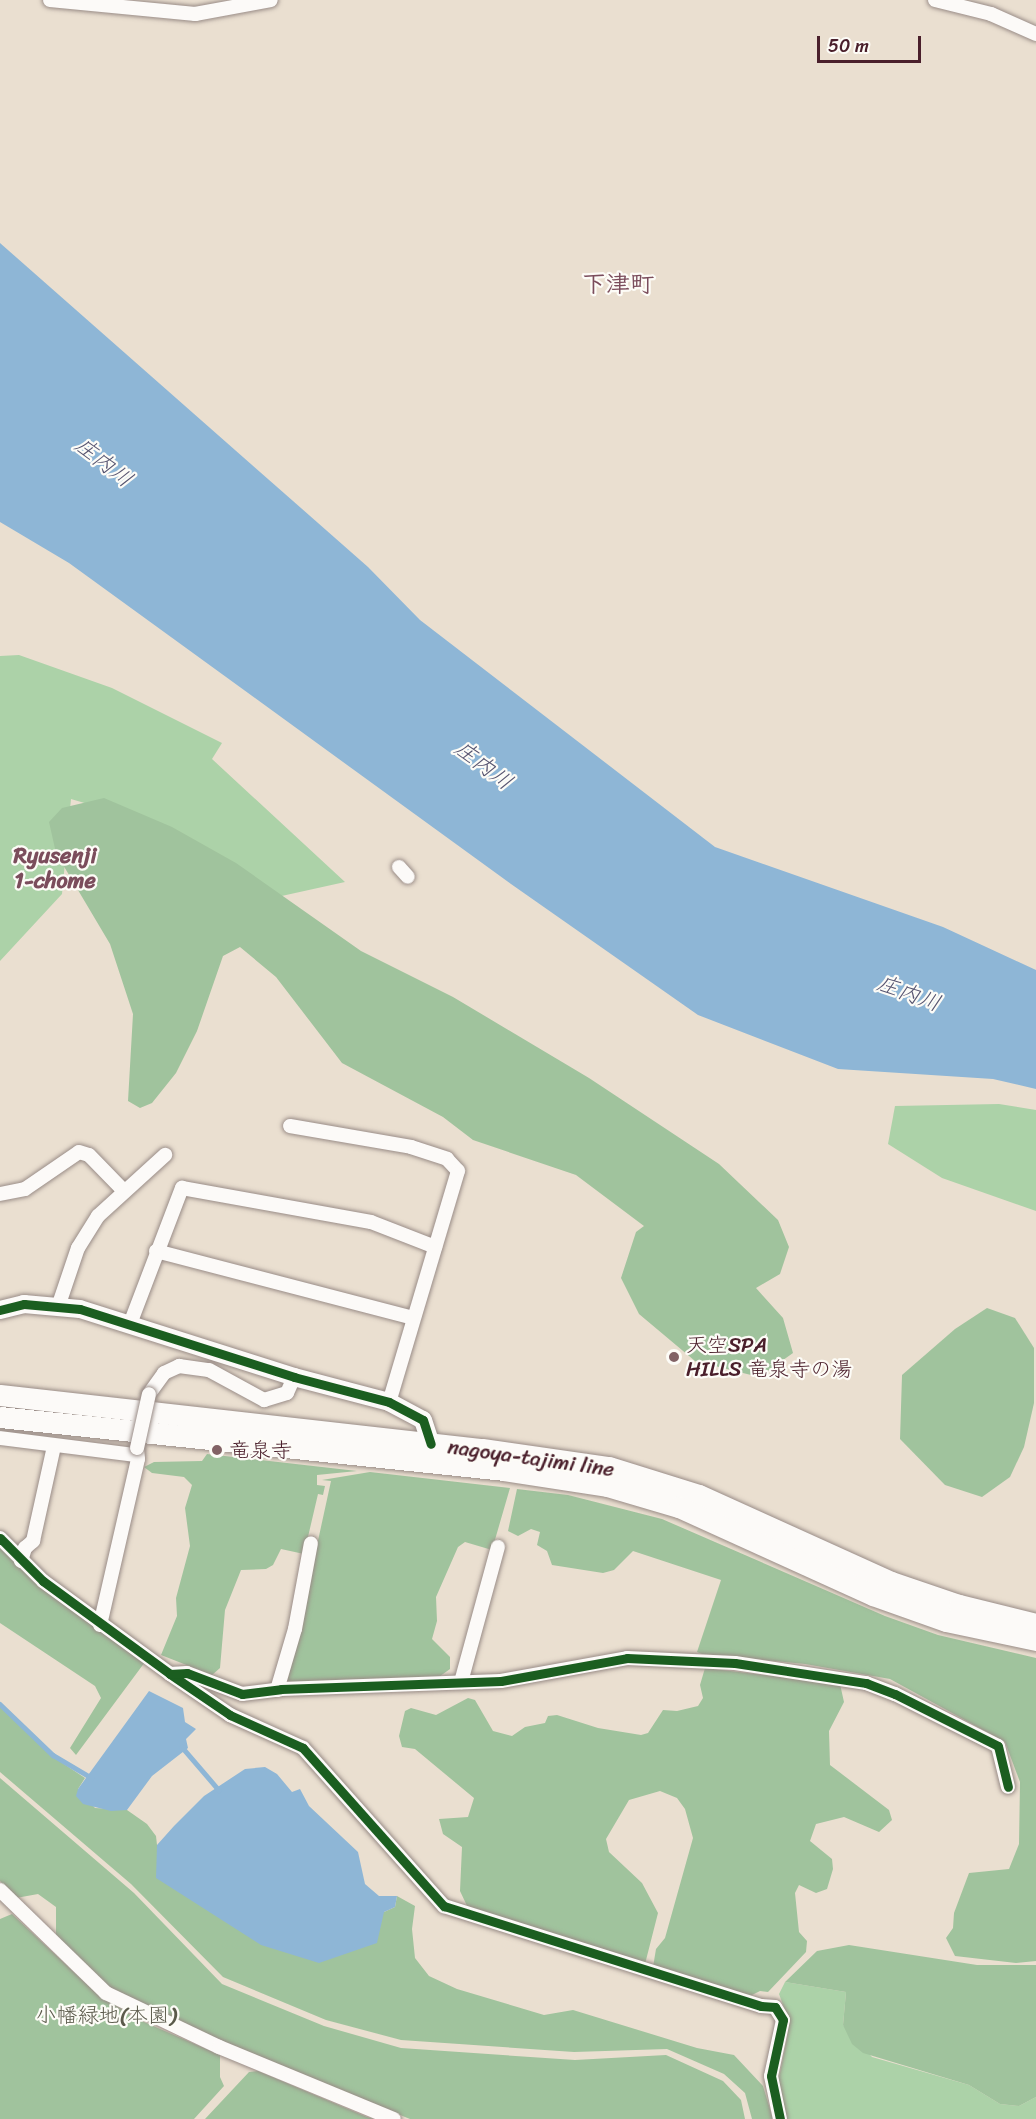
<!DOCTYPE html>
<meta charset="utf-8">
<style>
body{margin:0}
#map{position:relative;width:1036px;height:2119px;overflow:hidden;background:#eadfd0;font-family:Sriracha,"Klee One",sans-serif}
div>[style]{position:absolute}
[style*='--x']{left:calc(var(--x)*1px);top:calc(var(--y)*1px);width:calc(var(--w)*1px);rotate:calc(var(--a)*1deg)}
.green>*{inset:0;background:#acd2a8}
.forest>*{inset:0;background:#a0c39d}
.water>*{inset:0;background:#8eb6d6}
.stream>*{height:4.5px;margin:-2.25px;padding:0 2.25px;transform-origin:2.25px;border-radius:2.25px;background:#8eb6d6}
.roads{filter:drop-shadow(0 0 2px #998c87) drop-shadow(0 0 2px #998c87)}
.street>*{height:14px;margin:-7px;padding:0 7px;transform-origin:7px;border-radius:7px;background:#fcfaf8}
.secondary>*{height:18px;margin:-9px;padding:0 9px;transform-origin:9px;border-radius:9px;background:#fcfaf8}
.primary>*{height:21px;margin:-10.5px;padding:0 10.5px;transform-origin:10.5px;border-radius:10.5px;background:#fcfaf8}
.bridges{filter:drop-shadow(0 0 2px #998c87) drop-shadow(0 0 2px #998c87)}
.street-bridge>*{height:14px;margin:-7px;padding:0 7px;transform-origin:7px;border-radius:7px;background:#fcfaf8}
.cycleway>*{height:9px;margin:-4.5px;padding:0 4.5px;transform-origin:4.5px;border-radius:4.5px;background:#1b5e20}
.dots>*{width:16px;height:16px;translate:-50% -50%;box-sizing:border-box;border:3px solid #fdfcf7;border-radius:50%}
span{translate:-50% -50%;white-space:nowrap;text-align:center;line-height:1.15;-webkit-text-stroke:4.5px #fdfcf7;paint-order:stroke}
.poi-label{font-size:21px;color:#4a1f2b}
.left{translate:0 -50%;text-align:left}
.street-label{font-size:21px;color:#4a1f2b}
.park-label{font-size:21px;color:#5b5a4b}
.water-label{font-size:22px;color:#565470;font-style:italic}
.neighbourhood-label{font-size:22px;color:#7b4d5c;font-weight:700}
.quarter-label{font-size:24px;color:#7b4d5c;font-weight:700}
.scale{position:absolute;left:817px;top:36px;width:104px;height:27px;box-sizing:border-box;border:3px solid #4a1f2b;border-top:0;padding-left:8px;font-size:18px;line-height:21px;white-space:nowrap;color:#4a1f2b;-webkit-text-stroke:4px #fdfcf7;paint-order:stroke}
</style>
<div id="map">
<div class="green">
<i style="clip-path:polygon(19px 655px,112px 688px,222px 743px,212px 759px,345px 882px,268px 899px,125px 815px,71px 799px,62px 894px,0 961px,0 656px)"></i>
<i style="clip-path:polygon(999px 1104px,1036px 1110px,1036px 1211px,942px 1178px,888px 1144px,895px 1106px)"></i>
<i style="clip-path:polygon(785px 1982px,846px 1992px,843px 2025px,872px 2057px,969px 2085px,1000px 2104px,1019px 2106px,1036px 2097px,1036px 2119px,787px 2119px,778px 2083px,788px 2033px,788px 2018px,779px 1994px)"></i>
</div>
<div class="forest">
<i style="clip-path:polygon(104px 798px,172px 827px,236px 863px,361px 951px,453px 997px,589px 1078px,719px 1164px,778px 1220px,789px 1247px,780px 1274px,756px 1288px,783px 1318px,793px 1353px,759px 1377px,695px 1361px,639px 1314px,621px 1278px,636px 1232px,644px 1226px,576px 1175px,473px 1140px,443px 1117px,342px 1063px,276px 977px,240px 947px,223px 956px,197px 1031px,176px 1073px,152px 1103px,140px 1108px,128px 1101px,133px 1014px,110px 944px,56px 853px,49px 822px,62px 808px)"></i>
<i style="clip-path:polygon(987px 1308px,1015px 1318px,1034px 1348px,1034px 1403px,1024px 1447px,1010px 1477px,982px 1497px,945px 1485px,900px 1439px,902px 1375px,955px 1329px)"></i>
<i style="clip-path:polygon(207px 1454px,357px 1471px,317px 1475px,317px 1485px,325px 1486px,323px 1495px,318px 1494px,304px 1554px,281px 1549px,273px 1565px,266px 1569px,241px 1570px,225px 1610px,220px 1668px,212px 1675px,161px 1655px,177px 1616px,176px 1598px,190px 1546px,185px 1508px,192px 1485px,184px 1477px,152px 1473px,144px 1467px,154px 1462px,202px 1461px)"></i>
<i style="clip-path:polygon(370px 1472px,510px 1488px,492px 1550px,465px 1542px,458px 1547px,436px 1597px,437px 1621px,432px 1639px,450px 1657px,450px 1669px,436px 1679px,287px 1683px,331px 1481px,322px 1480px)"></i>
<i style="clip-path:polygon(517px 1489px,568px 1495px,662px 1519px,885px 1616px,938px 1635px,1036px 1658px,1036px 1961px,1016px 1963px,955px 1956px,946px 1938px,953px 1928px,954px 1913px,969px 1873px,1009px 1869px,1019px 1844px,1020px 1782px,1005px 1742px,890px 1679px,805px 1664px,702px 1654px,697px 1652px,721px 1580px,633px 1551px,614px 1570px,603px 1573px,552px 1565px,547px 1551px,537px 1545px,540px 1532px,531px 1529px,518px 1536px,508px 1531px)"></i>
<i style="clip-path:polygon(0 1546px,145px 1662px,76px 1755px,70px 1748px,101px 1698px,95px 1686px,0 1623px)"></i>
<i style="clip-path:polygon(705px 1668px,840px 1684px,844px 1702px,829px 1731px,830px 1765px,889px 1810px,892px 1820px,879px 1832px,844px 1817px,816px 1824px,810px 1841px,832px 1859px,833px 1869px,827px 1889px,816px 1893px,799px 1885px,795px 1893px,799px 1932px,807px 1941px,806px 1952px,768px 1992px,760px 1991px,748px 1997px,653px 1967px,656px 1949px,665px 1938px,693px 1838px,685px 1809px,677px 1798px,660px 1791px,629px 1800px,606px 1839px,609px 1852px,642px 1883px,658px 1913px,645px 1964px,468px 1908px,460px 1891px,462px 1847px,443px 1834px,439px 1819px,468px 1817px,474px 1798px,415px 1749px,402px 1747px,399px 1736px,405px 1711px,411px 1708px,436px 1715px,468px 1698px,475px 1700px,493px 1731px,512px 1736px,525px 1727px,545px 1723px,548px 1716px,557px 1715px,598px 1728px,641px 1735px,648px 1733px,663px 1710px,677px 1711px,698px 1706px,703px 1698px,700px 1685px)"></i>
<i style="clip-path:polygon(0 1706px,52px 1756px,85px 1778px,78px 1789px,95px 1808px,127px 1810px,147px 1824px,156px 1836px,157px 1845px,384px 1912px,395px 1907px,397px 1896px,415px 1906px,412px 1929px,415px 1958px,429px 1976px,457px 1989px,544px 2015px,573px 2010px,697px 2048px,734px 2055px,763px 2086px,773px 2119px,752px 2119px,745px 2093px,724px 2074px,667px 2049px,574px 2052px,401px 2040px,326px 2020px,223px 1977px,131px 1884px,0 1772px)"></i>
<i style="clip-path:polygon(0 1778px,134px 1893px,222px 1984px,324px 2026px,401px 2048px,575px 2060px,666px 2055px,723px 2081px,741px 2100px,745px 2119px,410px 2119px,219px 2042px,124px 1997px,91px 1974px,56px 1940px,56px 1907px,38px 1894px,16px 1898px,0 1881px)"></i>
<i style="clip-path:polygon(12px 1914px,93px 1990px,135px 2018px,220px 2055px,220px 2077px,224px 2086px,194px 2119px,0 2119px,0 1919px)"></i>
<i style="clip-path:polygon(849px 1945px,977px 1965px,1036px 1965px,1036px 2097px,1019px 2106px,1000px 2104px,969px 2085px,863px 2053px,852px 2044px,843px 2025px,846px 1992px,785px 1982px,817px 1951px)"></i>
<i style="clip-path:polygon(258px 2071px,367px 2117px,374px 2119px,205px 2119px,249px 2072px)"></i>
</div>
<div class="water">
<i style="clip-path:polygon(0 243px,368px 567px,420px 620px,715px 847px,943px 927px,1036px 970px,1036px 1089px,993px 1079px,838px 1069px,698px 1015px,511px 884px,69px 563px,0 522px)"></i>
<i style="clip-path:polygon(149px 1691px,183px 1708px,185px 1722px,196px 1729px,186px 1739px,188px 1748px,152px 1776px,127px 1810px,111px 1811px,83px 1804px,76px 1796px,78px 1789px)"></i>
<i style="clip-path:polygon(265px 1767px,277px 1774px,292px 1792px,300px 1789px,309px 1806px,358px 1852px,365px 1884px,379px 1896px,397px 1896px,395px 1907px,384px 1912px,377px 1943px,319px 1963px,261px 1945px,156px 1878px,157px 1845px,174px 1826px,204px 1796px,245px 1769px)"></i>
</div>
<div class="stream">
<i style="--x:0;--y:1704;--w:74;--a:43.9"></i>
<i style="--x:53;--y:1755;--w:45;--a:30.5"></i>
<i style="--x:182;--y:1747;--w:57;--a:49.3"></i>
</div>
<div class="roads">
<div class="street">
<i style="--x:50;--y:0;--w:146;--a:5.5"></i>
<i style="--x:195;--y:14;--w:77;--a:-10.4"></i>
<i style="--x:935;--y:0;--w:58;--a:14"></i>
<i style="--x:991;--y:14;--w:49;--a:24"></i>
<i style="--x:399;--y:867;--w:13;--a:48"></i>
<i style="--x:290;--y:1126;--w:123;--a:9.8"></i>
<i style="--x:411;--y:1147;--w:38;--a:18"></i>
<i style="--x:447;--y:1159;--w:16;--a:47"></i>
<i style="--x:458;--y:1171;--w:241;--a:106.6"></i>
<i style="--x:0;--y:1194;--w:25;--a:-11"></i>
<i style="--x:25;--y:1189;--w:65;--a:-34.4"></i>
<i style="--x:79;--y:1152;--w:10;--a:17"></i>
<i style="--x:89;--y:1155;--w:50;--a:45.8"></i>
<i style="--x:156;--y:1251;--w:266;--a:14.6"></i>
<i style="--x:59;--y:1304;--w:59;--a:-71.3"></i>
<i style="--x:78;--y:1248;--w:38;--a:-58"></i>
<i style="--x:98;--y:1216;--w:91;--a:-42.3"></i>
<i style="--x:130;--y:1324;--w:146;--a:-69.1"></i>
<i style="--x:182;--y:1188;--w:192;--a:10.2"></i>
<i style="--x:371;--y:1222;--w:69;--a:21.3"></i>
<i style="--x:149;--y:1394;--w:26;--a:-54"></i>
<i style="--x:164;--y:1373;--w:17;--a:-25"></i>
<i style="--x:179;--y:1366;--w:30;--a:8"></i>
<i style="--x:209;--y:1370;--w:63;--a:28.6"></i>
<i style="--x:264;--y:1400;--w:24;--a:-17"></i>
<i style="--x:287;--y:1393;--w:17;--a:-66"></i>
<i style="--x:0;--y:1438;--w:136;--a:7.2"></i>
<i style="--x:0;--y:1538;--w:61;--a:45"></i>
<i style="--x:43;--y:1581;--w:157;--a:36.2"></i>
<i style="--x:170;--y:1674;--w:73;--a:34.3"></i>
<i style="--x:230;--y:1715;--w:80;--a:24.3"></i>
<i style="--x:303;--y:1748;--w:212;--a:48.3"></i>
<i style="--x:444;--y:1906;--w:332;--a:17.5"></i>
<i style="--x:761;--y:2006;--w:14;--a:4"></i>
<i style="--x:775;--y:2007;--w:15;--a:58"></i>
<i style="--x:783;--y:2020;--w:57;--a:102.1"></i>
<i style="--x:771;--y:2076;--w:44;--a:78.2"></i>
<i style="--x:21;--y:1561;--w:14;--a:-73"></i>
<i style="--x:25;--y:1548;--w:11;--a:-41"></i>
<i style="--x:33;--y:1541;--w:97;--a:-77.5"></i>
<i style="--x:100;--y:1625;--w:170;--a:-77.1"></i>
<i style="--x:138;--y:1459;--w:11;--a:-95"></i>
<i style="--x:170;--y:1674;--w:17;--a:-3"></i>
<i style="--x:187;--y:1673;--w:59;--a:20.9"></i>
<i style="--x:242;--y:1694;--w:39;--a:-7"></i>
<i style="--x:281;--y:1689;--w:220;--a:-2.1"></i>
<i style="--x:501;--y:1681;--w:128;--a:-10.3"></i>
<i style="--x:627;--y:1658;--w:108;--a:2.7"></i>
<i style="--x:735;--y:1663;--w:133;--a:8.7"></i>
<i style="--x:866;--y:1683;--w:31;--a:21"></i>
<i style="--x:895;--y:1694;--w:115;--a:26.8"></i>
<i style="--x:998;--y:1746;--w:42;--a:76.3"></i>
<i style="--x:461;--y:1682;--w:140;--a:-74.7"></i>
<i style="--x:277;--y:1690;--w:64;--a:-73.6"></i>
<i style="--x:295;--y:1629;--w:87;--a:-79.5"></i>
<i style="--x:0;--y:1890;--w:148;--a:44.2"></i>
<i style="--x:106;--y:1993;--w:125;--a:25.5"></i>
<i style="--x:219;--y:2047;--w:189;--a:22.4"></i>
</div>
<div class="secondary">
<i style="--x:0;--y:1310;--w:25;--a:-14"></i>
<i style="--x:24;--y:1304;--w:56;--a:5.1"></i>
<i style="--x:80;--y:1309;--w:225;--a:17.6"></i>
<i style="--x:294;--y:1377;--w:98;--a:14.7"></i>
<i style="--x:389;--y:1402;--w:38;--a:28"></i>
<i style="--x:423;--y:1420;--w:25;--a:72"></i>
</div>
<div class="primary">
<i style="--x:0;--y:1395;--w:485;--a:6.4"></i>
<i style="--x:482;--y:1449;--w:128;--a:8.1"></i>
<i style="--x:609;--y:1467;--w:94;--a:17.3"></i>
<i style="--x:699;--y:1495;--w:211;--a:24.4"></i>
<i style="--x:891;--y:1582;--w:72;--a:18.7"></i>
<i style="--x:959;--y:1605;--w:79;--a:13.9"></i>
<i style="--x:0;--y:1417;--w:507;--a:6"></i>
<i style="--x:504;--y:1470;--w:104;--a:8.8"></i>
<i style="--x:607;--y:1486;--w:75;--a:16.3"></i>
<i style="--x:679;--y:1507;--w:213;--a:24.4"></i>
<i style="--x:873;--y:1595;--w:77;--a:19.6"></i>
<i style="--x:946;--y:1621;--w:92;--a:11.9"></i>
</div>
</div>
<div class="bridges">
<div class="street-bridge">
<i style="--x:137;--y:1448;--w:55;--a:-77.5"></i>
</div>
</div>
<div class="cycleway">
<i style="--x:0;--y:1310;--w:25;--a:-14"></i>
<i style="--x:24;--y:1304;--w:56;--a:5.1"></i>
<i style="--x:80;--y:1309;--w:225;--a:17.6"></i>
<i style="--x:294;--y:1377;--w:98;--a:14.7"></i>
<i style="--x:389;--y:1402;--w:38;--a:28"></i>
<i style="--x:423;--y:1420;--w:25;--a:72"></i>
<i style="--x:0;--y:1538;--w:61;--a:45"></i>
<i style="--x:43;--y:1581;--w:157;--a:36.2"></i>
<i style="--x:170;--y:1674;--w:73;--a:34.3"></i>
<i style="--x:230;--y:1715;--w:80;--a:24.3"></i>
<i style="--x:303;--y:1748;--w:212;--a:48.3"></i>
<i style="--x:444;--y:1906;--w:332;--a:17.5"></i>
<i style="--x:761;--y:2006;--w:14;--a:4"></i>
<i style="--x:775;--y:2007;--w:15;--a:58"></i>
<i style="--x:783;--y:2020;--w:57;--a:102.1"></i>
<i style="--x:771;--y:2076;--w:44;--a:78.2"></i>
<i style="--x:170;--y:1674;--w:17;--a:-3"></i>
<i style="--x:187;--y:1673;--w:59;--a:20.9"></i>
<i style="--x:242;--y:1694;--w:39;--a:-7"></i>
<i style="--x:281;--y:1689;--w:220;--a:-2.1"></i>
<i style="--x:501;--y:1681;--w:128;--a:-10.3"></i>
<i style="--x:627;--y:1658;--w:108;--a:2.7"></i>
<i style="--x:735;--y:1663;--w:133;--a:8.7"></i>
<i style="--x:866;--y:1683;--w:31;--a:21"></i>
<i style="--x:895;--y:1694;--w:115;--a:26.8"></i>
<i style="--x:998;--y:1746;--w:42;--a:76.3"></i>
</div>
<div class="dots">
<i style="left:674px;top:1357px;background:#826265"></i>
<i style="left:217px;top:1450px;background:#826265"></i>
</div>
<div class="poi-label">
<span class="left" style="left:686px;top:1357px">天空SPA<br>HILLS 竜泉寺の湯</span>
<span class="left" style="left:229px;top:1450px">竜泉寺</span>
</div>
<div class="street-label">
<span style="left:531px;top:1458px;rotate:8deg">nagoya-tajimi line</span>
</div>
<div class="park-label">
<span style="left:106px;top:2015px">小幡緑地(本園)</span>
</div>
<div class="water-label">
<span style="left:104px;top:462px;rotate:38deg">庄内川</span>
<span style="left:484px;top:765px;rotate:37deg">庄内川</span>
<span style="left:909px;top:993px;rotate:20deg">庄内川</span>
</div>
<div class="neighbourhood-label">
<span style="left:55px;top:868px">Ryusenji<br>1-chome</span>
</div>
<div class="quarter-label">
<span style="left:618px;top:285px">下津町</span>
</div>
<div class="scale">50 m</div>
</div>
